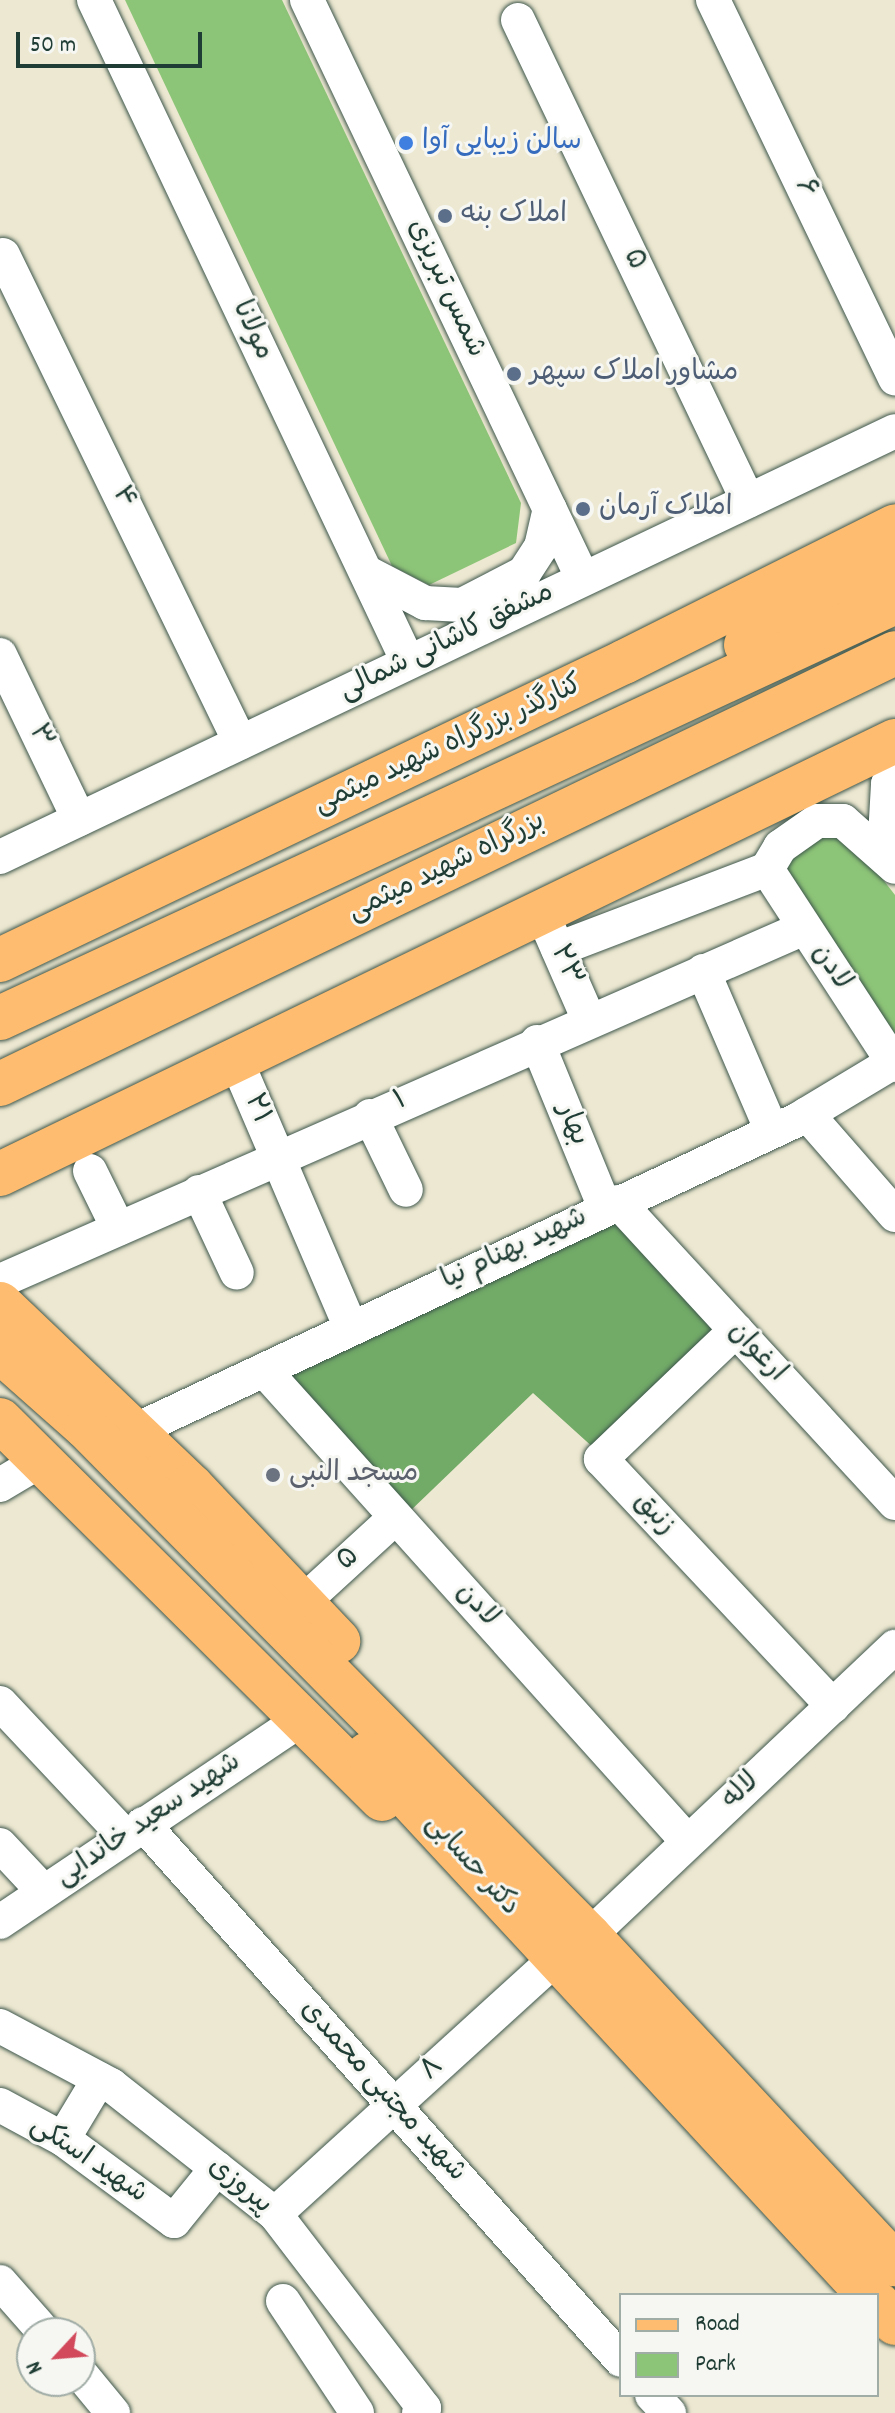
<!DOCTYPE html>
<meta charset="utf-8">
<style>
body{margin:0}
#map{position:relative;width:895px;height:2413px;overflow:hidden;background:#ede8d1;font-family:Dekko,"Playpen Sans Arabic",sans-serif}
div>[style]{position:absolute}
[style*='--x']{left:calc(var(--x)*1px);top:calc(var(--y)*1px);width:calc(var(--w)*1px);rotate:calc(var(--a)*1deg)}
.green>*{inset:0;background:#8dc578}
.forest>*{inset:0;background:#72aa68}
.roads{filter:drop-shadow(0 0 2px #3e574c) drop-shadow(0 0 2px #3e574c)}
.minor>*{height:34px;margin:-17px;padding:0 17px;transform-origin:17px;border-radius:17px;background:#fff}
.major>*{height:44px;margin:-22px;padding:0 22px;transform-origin:22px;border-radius:22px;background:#fdbc70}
.highway>*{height:44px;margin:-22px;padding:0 22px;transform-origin:22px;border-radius:22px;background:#fdbc70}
.dots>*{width:22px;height:22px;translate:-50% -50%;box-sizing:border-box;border:4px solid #f6f6f2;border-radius:50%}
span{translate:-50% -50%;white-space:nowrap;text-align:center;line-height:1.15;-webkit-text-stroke:6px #f6f6f2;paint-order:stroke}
.shop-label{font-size:28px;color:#366cbe}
.left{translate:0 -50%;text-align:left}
.street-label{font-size:28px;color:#1f3d34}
.service-label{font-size:28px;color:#4e5e75}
.worship-label{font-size:28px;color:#5b616d}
.legend{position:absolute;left:619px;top:2293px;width:260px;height:104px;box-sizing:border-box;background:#f6f6f2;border:2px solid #a0aca6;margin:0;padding:10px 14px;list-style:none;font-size:24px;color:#1f3d34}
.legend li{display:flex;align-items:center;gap:16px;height:40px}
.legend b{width:40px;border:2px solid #a0aca6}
.north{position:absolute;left:16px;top:2317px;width:80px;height:80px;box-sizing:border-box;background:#f6f6f2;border:2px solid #a0aca6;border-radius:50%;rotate:244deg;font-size:22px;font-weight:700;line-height:32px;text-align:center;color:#1f3d34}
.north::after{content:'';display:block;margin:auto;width:28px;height:36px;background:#d1495b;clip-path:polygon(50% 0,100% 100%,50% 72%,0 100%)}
.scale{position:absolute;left:16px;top:32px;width:186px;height:36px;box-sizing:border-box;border:4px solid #1f3d34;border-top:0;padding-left:10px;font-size:24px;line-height:28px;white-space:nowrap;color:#1f3d34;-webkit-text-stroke:6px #f6f6f2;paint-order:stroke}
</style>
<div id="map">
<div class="green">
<i style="clip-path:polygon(125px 0,282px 0,521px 503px,516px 543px,429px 585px,392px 566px)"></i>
<i style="clip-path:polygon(842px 827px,895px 895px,895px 1041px,780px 873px,786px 851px)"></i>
</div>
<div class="forest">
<i style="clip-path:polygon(614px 1215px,722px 1329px,596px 1450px,533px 1393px,407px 1514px,282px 1374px)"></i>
</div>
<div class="roads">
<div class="minor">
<i style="--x:94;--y:0;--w:733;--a:64.62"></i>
<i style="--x:307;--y:0;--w:641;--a:64.51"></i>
<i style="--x:713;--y:0;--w:420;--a:64.3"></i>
<i style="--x:518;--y:20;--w:533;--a:64.44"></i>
<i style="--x:3;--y:255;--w:542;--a:64.05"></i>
<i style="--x:366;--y:572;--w:67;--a:27.7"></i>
<i style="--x:425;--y:603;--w:37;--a:3"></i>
<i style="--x:462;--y:605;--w:70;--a:-27.3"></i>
<i style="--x:524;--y:573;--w:31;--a:-57"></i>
<i style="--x:541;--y:547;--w:39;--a:-77"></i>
<i style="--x:0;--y:655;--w:182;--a:64.3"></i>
<i style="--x:884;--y:854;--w:70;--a:-86.7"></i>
<i style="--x:888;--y:784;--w:17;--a:-66"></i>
<i style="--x:0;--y:857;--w:991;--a:-25.45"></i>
<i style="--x:767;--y:869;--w:234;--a:56.9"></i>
<i style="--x:549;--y:929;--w:99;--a:66.3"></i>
<i style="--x:558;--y:949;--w:224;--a:-20.9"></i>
<i style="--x:767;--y:869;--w:26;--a:-59"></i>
<i style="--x:780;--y:847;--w:45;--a:-35.1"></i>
<i style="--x:817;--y:821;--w:26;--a:0"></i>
<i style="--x:843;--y:821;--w:69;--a:41.5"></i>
<i style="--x:703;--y:971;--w:174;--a:66.7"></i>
<i style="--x:537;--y:1042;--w:179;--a:67.7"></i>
<i style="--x:236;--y:1060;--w:292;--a:66.8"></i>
<i style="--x:807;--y:1114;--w:134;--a:48.9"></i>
<i style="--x:370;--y:1116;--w:82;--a:64.1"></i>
<i style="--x:90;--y:1171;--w:64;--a:63.8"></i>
<i style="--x:199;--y:1192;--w:89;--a:64.9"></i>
<i style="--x:618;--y:1202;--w:409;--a:47.4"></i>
<i style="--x:0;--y:1281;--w:878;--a:-23.7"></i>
<i style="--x:736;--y:1330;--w:187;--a:136.3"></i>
<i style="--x:601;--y:1459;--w:339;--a:46.8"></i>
<i style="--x:264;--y:1370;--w:634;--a:48.07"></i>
<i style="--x:134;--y:1431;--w:732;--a:-25.13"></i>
<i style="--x:797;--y:1120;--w:111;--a:-31"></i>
<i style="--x:0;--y:1485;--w:49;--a:-30.8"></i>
<i style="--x:302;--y:1603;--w:127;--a:-42.5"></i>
<i style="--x:0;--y:1703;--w:183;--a:46.8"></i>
<i style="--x:143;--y:1824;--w:718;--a:48.27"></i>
<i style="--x:0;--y:1845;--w:64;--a:46.9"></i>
<i style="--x:0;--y:1922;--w:360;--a:-33.9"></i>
<i style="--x:589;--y:1936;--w:421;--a:-43.4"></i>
<i style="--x:0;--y:2026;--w:126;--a:28"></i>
<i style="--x:111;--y:2085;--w:209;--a:38.2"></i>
<i style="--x:275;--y:2214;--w:245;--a:52.5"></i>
<i style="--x:424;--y:2408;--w:7;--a:135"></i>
<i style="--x:0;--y:2105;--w:72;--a:28.4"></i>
<i style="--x:63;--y:2139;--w:138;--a:36.5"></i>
<i style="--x:174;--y:2221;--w:68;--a:-50.9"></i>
<i style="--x:63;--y:2139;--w:70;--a:-59"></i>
<i style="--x:275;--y:2214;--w:379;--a:-42.3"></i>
<i style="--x:0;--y:2282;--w:68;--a:48.6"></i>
<i style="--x:283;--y:2301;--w:134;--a:56.5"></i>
<i style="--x:80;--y:2373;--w:52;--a:50.5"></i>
<i style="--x:652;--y:2395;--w:25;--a:47"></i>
</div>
<div class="major">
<i style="--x:0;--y:960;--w:692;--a:-25.53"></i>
<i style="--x:624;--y:662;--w:303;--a:-26.6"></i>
<i style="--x:0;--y:1174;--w:994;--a:-25.82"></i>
<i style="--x:0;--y:1304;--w:264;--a:43.6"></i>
<i style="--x:191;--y:1486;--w:214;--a:46.5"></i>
<i style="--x:0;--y:1351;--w:115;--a:41.5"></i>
<i style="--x:86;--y:1427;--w:716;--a:45.34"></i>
<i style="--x:589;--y:1936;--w:449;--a:47"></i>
<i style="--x:0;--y:1420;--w:538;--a:44.77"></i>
<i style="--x:368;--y:1754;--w:737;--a:47.2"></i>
<i style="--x:877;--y:2303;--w:27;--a:48"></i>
</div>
<div class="highway">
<i style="--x:746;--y:645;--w:174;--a:-31.1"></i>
<i style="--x:0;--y:1018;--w:987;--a:-24.93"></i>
<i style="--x:0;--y:1084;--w:993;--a:-25.71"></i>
</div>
</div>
<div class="dots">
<i style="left:406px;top:143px;background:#3f7fe0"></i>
<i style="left:445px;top:216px;background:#5c6f8a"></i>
<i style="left:514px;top:374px;background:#5c6f8a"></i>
<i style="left:583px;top:509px;background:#5c6f8a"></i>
<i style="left:273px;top:1475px;background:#6b7280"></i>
</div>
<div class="shop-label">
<span class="left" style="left:422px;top:143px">سالن زیبایی آوا</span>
</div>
<div class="street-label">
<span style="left:804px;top:189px;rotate:64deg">۶</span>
<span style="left:633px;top:260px;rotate:64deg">۵</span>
<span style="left:445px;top:289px;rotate:65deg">شمس تبریزی</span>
<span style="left:251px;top:331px;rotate:65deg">مولانا</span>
<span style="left:122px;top:498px;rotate:64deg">۴</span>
<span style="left:447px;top:643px;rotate:-26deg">مشفق کاشانی شمالی</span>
<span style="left:39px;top:737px;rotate:64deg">۳</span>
<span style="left:449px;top:746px;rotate:-25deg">کنارگذر بزرگراه شهید میثمی</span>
<span style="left:447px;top:868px;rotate:-26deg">بزرگراه شهید میثمی</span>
<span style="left:565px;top:966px;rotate:66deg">۲۳</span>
<span style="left:830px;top:968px;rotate:57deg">لادن</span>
<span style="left:401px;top:1102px;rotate:-24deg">۱</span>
<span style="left:256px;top:1109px;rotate:68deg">۲۱</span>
<span style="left:571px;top:1125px;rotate:68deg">بهار</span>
<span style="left:515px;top:1250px;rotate:-25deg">شهید بهنام نیا</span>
<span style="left:756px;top:1353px;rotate:47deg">ارغوان</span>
<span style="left:653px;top:1515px;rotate:47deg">زنبق</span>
<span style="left:349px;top:1560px;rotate:-42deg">۵</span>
<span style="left:476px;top:1606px;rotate:48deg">لادن</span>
<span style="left:742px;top:1792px;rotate:-43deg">لاله</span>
<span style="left:149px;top:1821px;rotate:-34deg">شهید سعید خاندایی</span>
<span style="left:471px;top:1866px;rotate:48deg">دکتر حسابی</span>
<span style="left:433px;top:2070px;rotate:-42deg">۸</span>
<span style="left:382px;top:2092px;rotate:48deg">شهید مجتبی محمدی</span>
<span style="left:88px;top:2161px;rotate:34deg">شهید استکی</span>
<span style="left:239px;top:2187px;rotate:39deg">پیروزی</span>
</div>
<div class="service-label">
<span class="left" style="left:461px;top:216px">املاک بنه</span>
<span class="left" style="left:530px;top:374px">مشاور املاک سپهر</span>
<span class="left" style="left:599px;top:509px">املاک آرمان</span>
</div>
<div class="worship-label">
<span class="left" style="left:289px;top:1475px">مسجد النبی</span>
</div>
<ul class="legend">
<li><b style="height:10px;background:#fdbc70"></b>Road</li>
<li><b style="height:22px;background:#8dc578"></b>Park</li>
</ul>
<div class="north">N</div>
<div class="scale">50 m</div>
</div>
